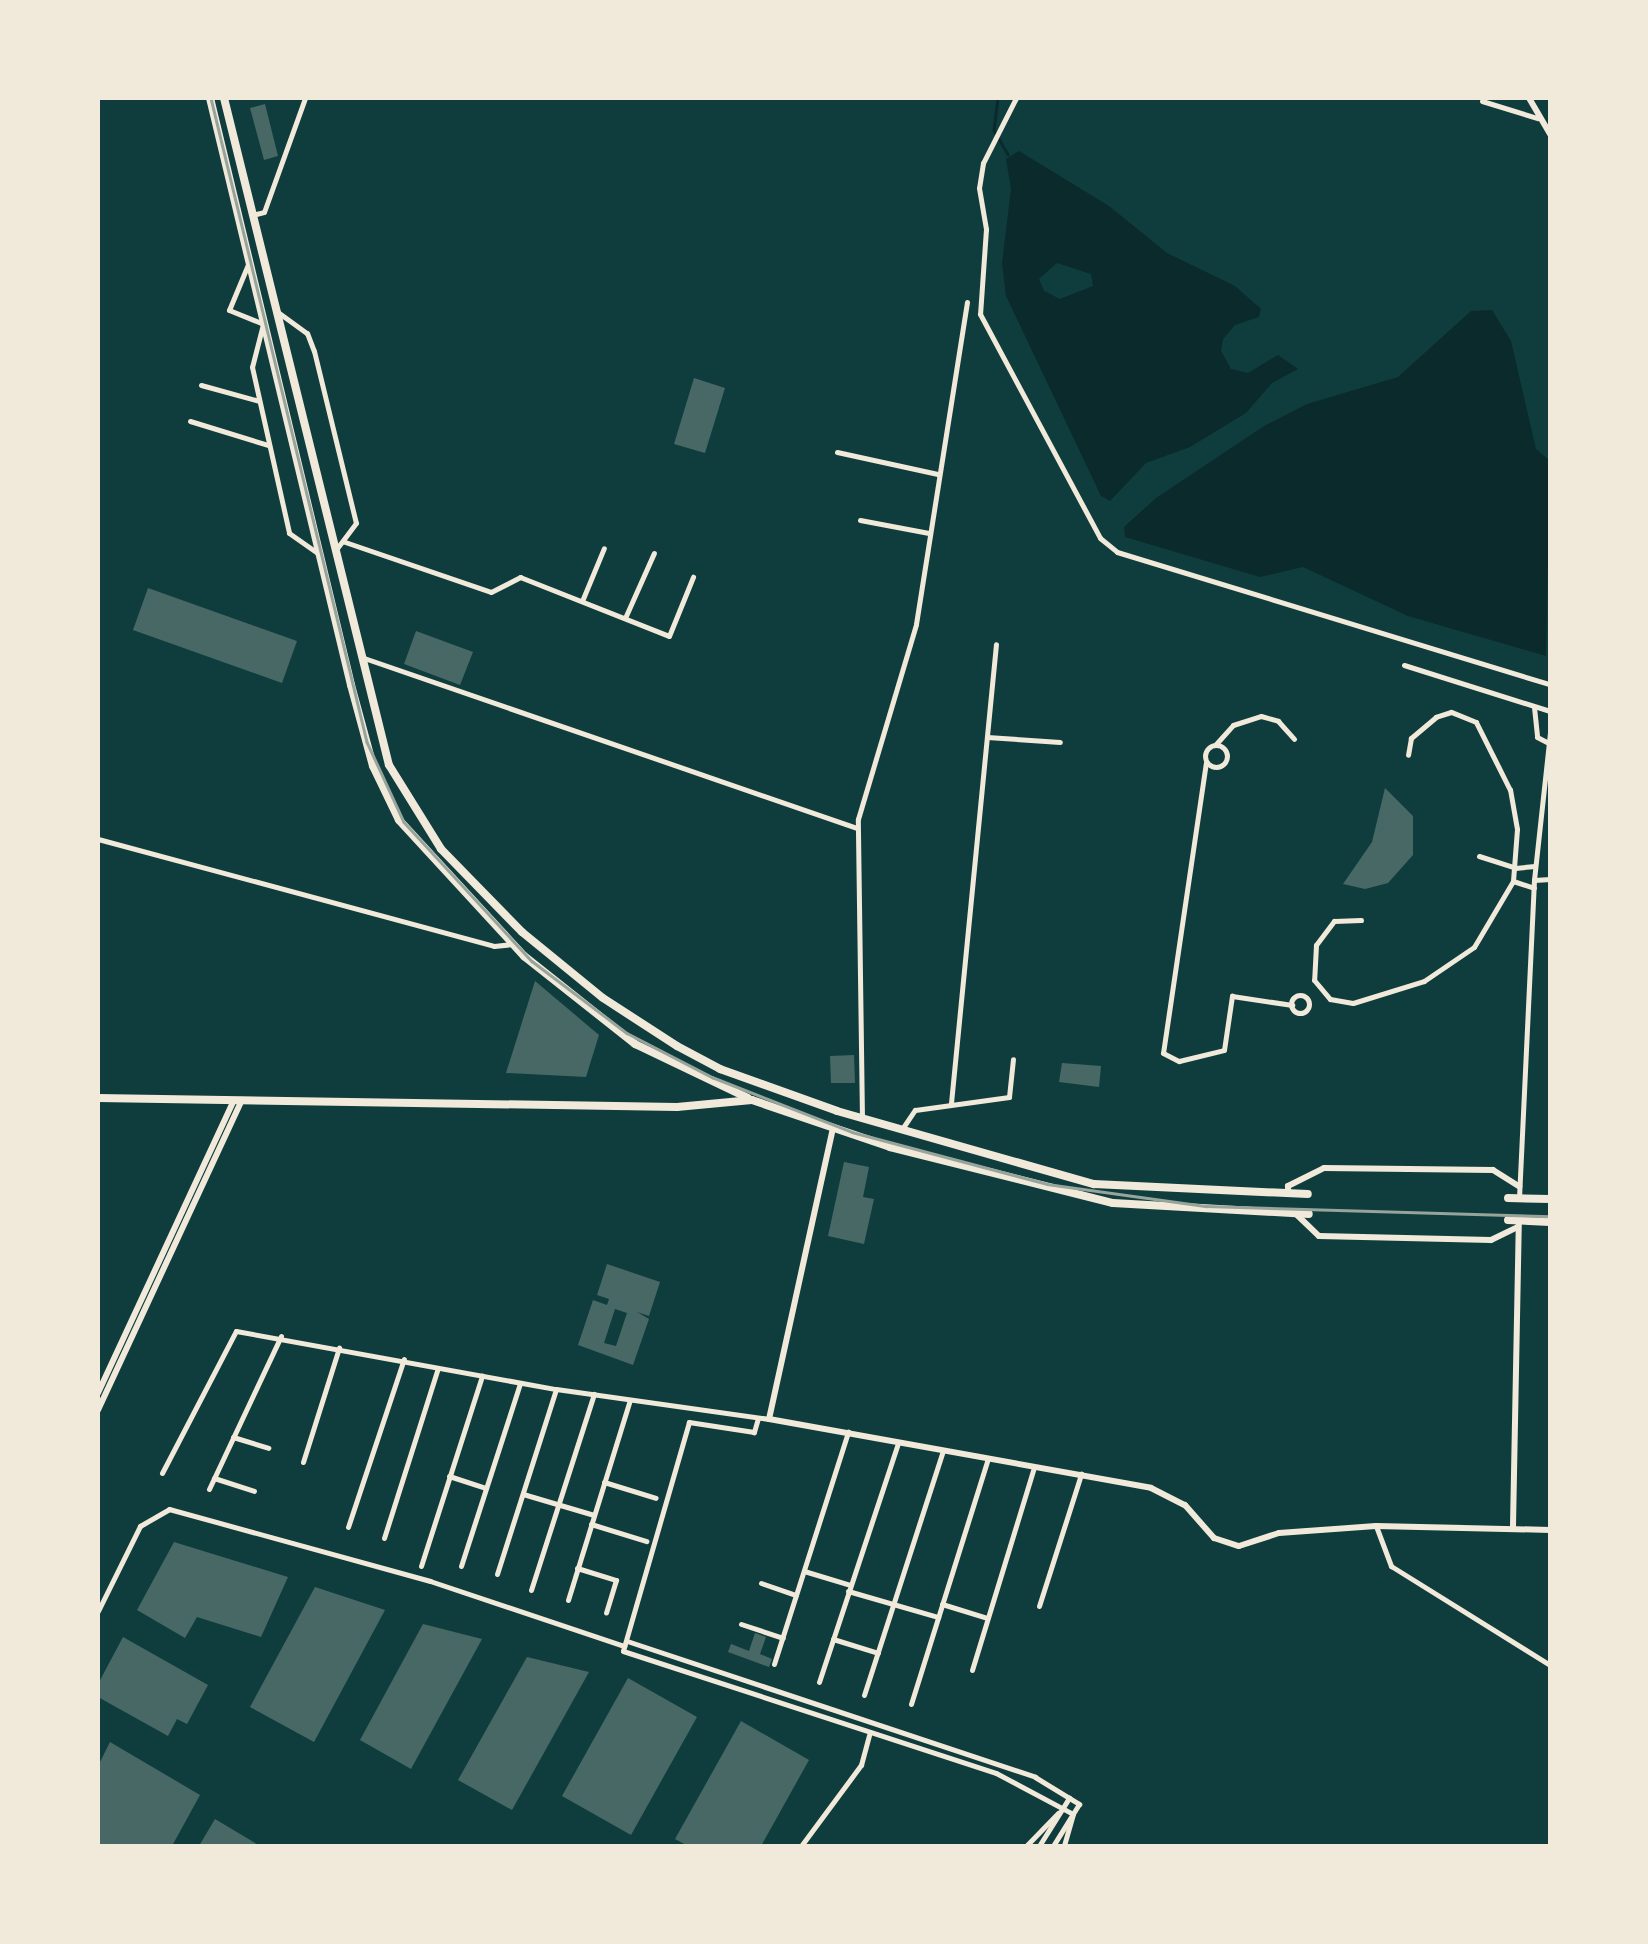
<!DOCTYPE html>
<style>
body{margin:0}
#map{position:relative;width:1648px;height:1944px;overflow:hidden;background:#0f3d3e;font-family:"Roboto Serif",serif}
div>[style]{position:absolute}
[style*='--x']{left:calc(var(--x)*1px);top:calc(var(--y)*1px);width:calc(var(--w)*1px);rotate:calc(var(--a)*1deg)}
.water>*{inset:0;background:#0a2a2b}
.stream>*{height:2.5px;margin:-1.25px;padding:0 1.25px;transform-origin:1.25px;border-radius:1.25px;background:#0a2a2b}
.building>*{inset:0;background:#486865}
.minor>*{height:5px;margin:-2.5px;padding:0 2.5px;transform-origin:2.5px;border-radius:2.5px;background:#f1e9da}
.minor>.ring{margin:-2.5px;padding:0;box-sizing:content-box;background:none;border:5px solid #f1e9da;border-radius:50%}
.tertiary>*{height:6px;margin:-3px;padding:0 3px;transform-origin:3px;border-radius:3px;background:#f1e9da}
.primary>*{height:8px;margin:-4px;padding:0 4px;transform-origin:4px;border-radius:4px;background:#f1e9da}
.rail>*{height:2.5px;margin:-1.25px;padding:0 1.25px;transform-origin:1.25px;border-radius:1.25px;background:#97a49c}
span{translate:-50% -50%;white-space:nowrap;text-align:center;line-height:1.15;-webkit-text-stroke:8px #f1e9da;paint-order:stroke}
.frame{position:absolute;inset:0;border:100px solid #f1e9da;pointer-events:none}
</style>
<div id="map">
<div class="water">
<i style="clip-path:polygon(evenodd,1019px 151px,1109px 206px,1167px 253px,1235px 286px,1261px 309px,1259px 317px,1235px 325px,1223px 339px,1221px 351px,1231px 369px,1248px 373px,1278px 355px,1298px 369px,1272px 383px,1246px 413px,1190px 447px,1146px 463px,1110px 501px,1101px 496px,1006px 296px,1002px 263px,1011px 189px,1006px 159px,1019px 151px,1057px 263px,1091px 274px,1093px 286px,1060px 299px,1044px 291px,1039px 279px,1057px 263px)"></i>
<i style="clip-path:polygon(1492px 310px,1511px 341px,1536px 449px,1550px 461px,1546px 656px,1408px 616px,1303px 567px,1260px 577px,1125px 537px,1124px 527px,1156px 498px,1264px 426px,1307px 404px,1398px 377px,1471px 311px)"></i>
</div>
<div class="stream">
<i style="--x:998;--y:98;--w:32;--a:97"></i>
<i style="--x:994;--y:130;--w:28;--a:60"></i>
</div>
<div class="building">
<i style="clip-path:polygon(265px 104px,278px 156px,264px 160px,250px 108px)"></i>
<i style="clip-path:polygon(694px 378px,725px 388px,705px 453px,674px 444px)"></i>
<i style="clip-path:polygon(148px 588px,297px 641px,282px 683px,133px 630px)"></i>
<i style="clip-path:polygon(416px 631px,473px 652px,460px 685px,404px 664px)"></i>
<i style="clip-path:polygon(1385px 788px,1413px 816px,1413px 855px,1388px 883px,1365px 889px,1343px 884px,1372px 842px)"></i>
<i style="clip-path:polygon(535px 981px,599px 1035px,586px 1077px,506px 1073px)"></i>
<i style="clip-path:polygon(854px 1055px,855px 1083px,831px 1083px,830px 1056px)"></i>
<i style="clip-path:polygon(1062px 1063px,1101px 1066px,1099px 1087px,1059px 1082px)"></i>
<i style="clip-path:polygon(844px 1162px,869px 1167px,863px 1197px,874px 1199px,864px 1244px,828px 1236px)"></i>
<i style="clip-path:polygon(evenodd,607px 1264px,660px 1282px,649px 1316px,637px 1312px,649px 1319px,633px 1365px,578px 1345px,593px 1300px,607px 1305px,609px 1299px,597px 1295px,607px 1264px,615px 1309px,627px 1313px,616px 1346px,604px 1343px,615px 1309px)"></i>
<i style="clip-path:polygon(174px 1542px,288px 1577px,261px 1637px,197px 1617px,185px 1638px,137px 1610px)"></i>
<i style="clip-path:polygon(315px 1587px,385px 1610px,314px 1742px,250px 1707px)"></i>
<i style="clip-path:polygon(423px 1624px,482px 1639px,411px 1769px,360px 1740px)"></i>
<i style="clip-path:polygon(755px 1633px,766px 1637px,760px 1654px,772px 1659px,769px 1667px,728px 1652px,731px 1644px,749px 1651px)"></i>
<i style="clip-path:polygon(123px 1637px,208px 1685px,187px 1724px,177px 1719px,168px 1736px,98px 1697px,98px 1684px)"></i>
<i style="clip-path:polygon(527px 1657px,589px 1672px,512px 1810px,458px 1780px)"></i>
<i style="clip-path:polygon(628px 1678px,697px 1717px,631px 1835px,562px 1796px)"></i>
<i style="clip-path:polygon(741px 1721px,809px 1760px,761px 1846px,688px 1846px,675px 1839px)"></i>
<i style="clip-path:polygon(110px 1742px,200px 1795px,172px 1846px,98px 1846px,98px 1766px)"></i>
<i style="clip-path:polygon(215px 1819px,260px 1846px,199px 1846px)"></i>
</div>
<div class="minor">
<i style="--x:1016;--y:98;--w:73;--a:116.9"></i>
<i style="--x:983;--y:163;--w:25;--a:99"></i>
<i style="--x:979;--y:188;--w:42;--a:80.3"></i>
<i style="--x:986;--y:229;--w:85;--a:94"></i>
<i style="--x:980;--y:314;--w:254;--a:61.8"></i>
<i style="--x:1100;--y:538;--w:22;--a:39"></i>
<i style="--x:1117;--y:552;--w:453;--a:17"></i>
<i style="--x:1482;--y:101;--w:58;--a:17.2"></i>
<i style="--x:256;--y:214;--w:8;--a:-14"></i>
<i style="--x:264;--y:212;--w:121;--a:-70.2"></i>
<i style="--x:249;--y:262;--w:52;--a:112.6"></i>
<i style="--x:229;--y:310;--w:37;--a:22"></i>
<i style="--x:263;--y:324;--w:44;--a:104.3"></i>
<i style="--x:252;--y:367;--w:170;--a:77.4"></i>
<i style="--x:289;--y:533;--w:37;--a:35"></i>
<i style="--x:279;--y:313;--w:34;--a:36"></i>
<i style="--x:307;--y:333;--w:19;--a:69"></i>
<i style="--x:314;--y:351;--w:177;--a:76.3"></i>
<i style="--x:356;--y:523;--w:35;--a:127"></i>
<i style="--x:201;--y:385;--w:60;--a:15.4"></i>
<i style="--x:190;--y:421;--w:82;--a:17.1"></i>
<i style="--x:837;--y:452;--w:103;--a:12.3"></i>
<i style="--x:860;--y:520;--w:70;--a:10.7"></i>
<i style="--x:345;--y:542;--w:154;--a:18.9"></i>
<i style="--x:491;--y:592;--w:33;--a:-27"></i>
<i style="--x:520;--y:577;--w:160;--a:21.6"></i>
<i style="--x:669;--y:636;--w:64;--a:-67.9"></i>
<i style="--x:582;--y:601;--w:57;--a:-67.5"></i>
<i style="--x:625;--y:618;--w:71;--a:-66"></i>
<i style="--x:364;--y:658;--w:521;--a:19.03"></i>
<i style="--x:1404;--y:665;--w:153;--a:17.5"></i>
<i style="--x:1534;--y:707;--w:30;--a:84"></i>
<i style="--x:1537;--y:737;--w:13;--a:27"></i>
<i style="--x:987;--y:737;--w:73;--a:3.9"></i>
<i style="--x:1216;--y:744;--w:25;--a:-48"></i>
<i style="--x:1233;--y:725;--w:29;--a:-18"></i>
<i style="--x:1261;--y:716;--w:18;--a:16"></i>
<i style="--x:1278;--y:721;--w:24;--a:48"></i>
<i class="ring" style="left:1205px;top:745px;width:17px;height:17px"></i>
<i style="--x:1206;--y:762;--w:294;--a:98.4"></i>
<i style="--x:1163;--y:1053;--w:18;--a:27"></i>
<i style="--x:1179;--y:1061;--w:46;--a:-13.7"></i>
<i style="--x:1224;--y:1050;--w:55;--a:-81.6"></i>
<i style="--x:1232;--y:996;--w:61;--a:8.5"></i>
<i style="--x:98;--y:839;--w:410;--a:15.1"></i>
<i style="--x:494;--y:946;--w:19;--a:-6"></i>
<i style="--x:1479;--y:856;--w:38;--a:18"></i>
<i style="--x:1515;--y:868;--w:20;--a:-6"></i>
<i style="--x:1534;--y:880;--w:16;--a:-4"></i>
<i style="--x:1513;--y:881;--w:22;--a:18"></i>
<i style="--x:1361;--y:920;--w:27;--a:178"></i>
<i style="--x:1334;--y:921;--w:30;--a:127"></i>
<i style="--x:1316;--y:945;--w:35;--a:93"></i>
<i style="--x:1314;--y:980;--w:25;--a:50"></i>
<i style="--x:1330;--y:999;--w:23;--a:10"></i>
<i style="--x:1353;--y:1003;--w:74;--a:-17.2"></i>
<i style="--x:1424;--y:981;--w:60;--a:-34.2"></i>
<i style="--x:1474;--y:947;--w:77;--a:-59.4"></i>
<i style="--x:1513;--y:881;--w:52;--a:-85.6"></i>
<i style="--x:1517;--y:829;--w:40;--a:-100"></i>
<i style="--x:1510;--y:790;--w:76;--a:-116.6"></i>
<i style="--x:1476;--y:722;--w:27;--a:-158"></i>
<i style="--x:1451;--y:712;--w:16;--a:162"></i>
<i style="--x:1436;--y:717;--w:33;--a:140"></i>
<i style="--x:1411;--y:738;--w:17;--a:100"></i>
<i class="ring" style="left:1291px;top:995px;width:13px;height:13px"></i>
<i style="--x:951;--y:1103;--w:461;--a:-84.4"></i>
<i style="--x:862;--y:1119;--w:300;--a:-90.8"></i>
<i style="--x:858;--y:819;--w:203;--a:-73.4"></i>
<i style="--x:916;--y:624;--w:326;--a:-81"></i>
<i style="--x:902;--y:1129;--w:23;--a:-56"></i>
<i style="--x:915;--y:1110;--w:95;--a:-7.9"></i>
<i style="--x:1009;--y:1097;--w:38;--a:-84"></i>
<i style="--x:1519;--y:1198;--w:318;--a:-87.3"></i>
<i style="--x:1534;--y:880;--w:149;--a:-83.8"></i>
<i style="--x:758;--y:1418;--w:15;--a:106"></i>
<i style="--x:754;--y:1432;--w:66;--a:-171.3"></i>
<i style="--x:689;--y:1422;--w:238;--a:106.1"></i>
<i style="--x:623;--y:1651;--w:392;--a:18.1"></i>
<i style="--x:996;--y:1773;--w:87;--a:28"></i>
<i style="--x:1073;--y:1814;--w:33;--a:106"></i>
<i style="--x:233;--y:1437;--w:37;--a:17"></i>
<i style="--x:303;--y:1462;--w:120;--a:-72.5"></i>
<i style="--x:162;--y:1473;--w:160;--a:-62.5"></i>
<i style="--x:236;--y:1331;--w:325;--a:10.3"></i>
<i style="--x:556;--y:1389;--w:215;--a:8"></i>
<i style="--x:449;--y:1476;--w:39;--a:18"></i>
<i style="--x:214;--y:1478;--w:42;--a:18"></i>
<i style="--x:604;--y:1482;--w:54;--a:17.1"></i>
<i style="--x:209;--y:1489;--w:169;--a:-64.8"></i>
<i style="--x:523;--y:1494;--w:74;--a:16.5"></i>
<i style="--x:591;--y:1524;--w:58;--a:17.2"></i>
<i style="--x:1376;--y:1526;--w:43;--a:69.4"></i>
<i style="--x:1391;--y:1566;--w:187;--a:31.9"></i>
<i style="--x:348;--y:1527;--w:177;--a:-71.6"></i>
<i style="--x:384;--y:1538;--w:178;--a:-72.4"></i>
<i style="--x:421;--y:1566;--w:200;--a:-72.2"></i>
<i style="--x:461;--y:1566;--w:192;--a:-72.1"></i>
<i style="--x:577;--y:1568;--w:41;--a:17.1"></i>
<i style="--x:616;--y:1580;--w:34;--a:107"></i>
<i style="--x:804;--y:1571;--w:48;--a:16.9"></i>
<i style="--x:497;--y:1574;--w:194;--a:-72.3"></i>
<i style="--x:761;--y:1583;--w:37;--a:19"></i>
<i style="--x:531;--y:1590;--w:206;--a:-72.2"></i>
<i style="--x:848;--y:1591;--w:94;--a:16.1"></i>
<i style="--x:568;--y:1600;--w:209;--a:-72.8"></i>
<i style="--x:942;--y:1604;--w:47;--a:17.3"></i>
<i style="--x:1039;--y:1606;--w:139;--a:-72.3"></i>
<i style="--x:98;--y:1611;--w:95;--a:-63.7"></i>
<i style="--x:140;--y:1526;--w:34;--a:-30"></i>
<i style="--x:169;--y:1509;--w:271;--a:15.4"></i>
<i style="--x:430;--y:1581;--w:205;--a:18.5"></i>
<i style="--x:741;--y:1624;--w:44;--a:18.4"></i>
<i style="--x:833;--y:1639;--w:47;--a:17.3"></i>
<i style="--x:627;--y:1641;--w:430;--a:18.4"></i>
<i style="--x:1035;--y:1777;--w:52;--a:31.5"></i>
<i style="--x:1079;--y:1804;--w:49;--a:121.8"></i>
<i style="--x:774;--y:1664;--w:244;--a:-72.3"></i>
<i style="--x:972;--y:1670;--w:212;--a:-73"></i>
<i style="--x:819;--y:1682;--w:252;--a:-71.7"></i>
<i style="--x:864;--y:1695;--w:257;--a:-72.1"></i>
<i style="--x:911;--y:1704;--w:257;--a:-72.6"></i>
<i style="--x:801;--y:1846;--w:101;--a:-53.5"></i>
<i style="--x:861;--y:1765;--w:31;--a:-75"></i>
<i style="--x:1026;--y:1846;--w:46;--a:-45.9"></i>
<i style="--x:1039;--y:1846;--w:57;--a:-58"></i>
</div>
<div class="tertiary">
<i style="--x:1529;--y:98;--w:42;--a:59.7"></i>
<i style="--x:833;--y:1128;--w:298;--a:102.4"></i>
<i style="--x:769;--y:1419;--w:388;--a:10.2"></i>
<i style="--x:1151;--y:1488;--w:38;--a:27"></i>
<i style="--x:1185;--y:1505;--w:44;--a:48.7"></i>
<i style="--x:1214;--y:1538;--w:26;--a:18"></i>
<i style="--x:1239;--y:1546;--w:42;--a:-18"></i>
<i style="--x:1279;--y:1533;--w:97;--a:-4.1"></i>
<i style="--x:1376;--y:1526;--w:174;--a:1.3"></i>
<i style="--x:1288;--y:1194;--w:8;--a:-90"></i>
<i style="--x:1288;--y:1186;--w:40;--a:-26.6"></i>
<i style="--x:1324;--y:1168;--w:169;--a:0.7"></i>
<i style="--x:1493;--y:1170;--w:31;--a:32"></i>
<i style="--x:1295;--y:1213;--w:33;--a:44"></i>
<i style="--x:1319;--y:1236;--w:172;--a:1.3"></i>
<i style="--x:1491;--y:1240;--w:30;--a:-26"></i>
<i style="--x:98;--y:1393;--w:323;--a:-65.1"></i>
<i style="--x:98;--y:1410;--w:342;--a:-65.1"></i>
<i style="--x:1513;--y:1526;--w:306;--a:-88.9"></i>
</div>
<div class="primary">
<i style="--x:210;--y:98;--w:604;--a:76.49"></i>
<i style="--x:351;--y:685;--w:84;--a:74.8"></i>
<i style="--x:373;--y:766;--w:60;--a:64.3"></i>
<i style="--x:399;--y:820;--w:185;--a:47.4"></i>
<i style="--x:524;--y:956;--w:142;--a:38.4"></i>
<i style="--x:635;--y:1044;--w:125;--a:25.5"></i>
<i style="--x:224;--y:98;--w:687;--a:76.11"></i>
<i style="--x:389;--y:765;--w:99;--a:58.2"></i>
<i style="--x:441;--y:849;--w:116;--a:45.7"></i>
<i style="--x:522;--y:932;--w:104;--a:39.2"></i>
<i style="--x:603;--y:998;--w:88;--a:33"></i>
<i style="--x:677;--y:1046;--w:49;--a:28.1"></i>
<i style="--x:720;--y:1069;--w:124;--a:19.7"></i>
<i style="--x:837;--y:1111;--w:267;--a:15.9"></i>
<i style="--x:1094;--y:1184;--w:214;--a:2.7"></i>
<i style="--x:98;--y:1098;--w:579;--a:0.89"></i>
<i style="--x:677;--y:1107;--w:75;--a:-5.3"></i>
<i style="--x:752;--y:1100;--w:146;--a:18.8"></i>
<i style="--x:890;--y:1147;--w:230;--a:14.1"></i>
<i style="--x:1113;--y:1203;--w:196;--a:3.2"></i>
<i style="--x:1508;--y:1198;--w:42;--a:1.4"></i>
<i style="--x:1508;--y:1220;--w:42;--a:2.7"></i>
</div>
<div class="rail">
<i style="--x:211;--y:98;--w:663;--a:76.38"></i>
<i style="--x:367;--y:742;--w:88;--a:65.2"></i>
<i style="--x:404;--y:822;--w:189;--a:47.4"></i>
<i style="--x:532;--y:961;--w:119;--a:37.2"></i>
<i style="--x:627;--y:1033;--w:96;--a:27.4"></i>
<i style="--x:712;--y:1077;--w:150;--a:21.4"></i>
<i style="--x:852;--y:1132;--w:202;--a:14.9"></i>
<i style="--x:1047;--y:1184;--w:161;--a:7.9"></i>
<i style="--x:1206;--y:1206;--w:344;--a:1.7"></i>
</div>
<div class="frame"></div>
</div>
